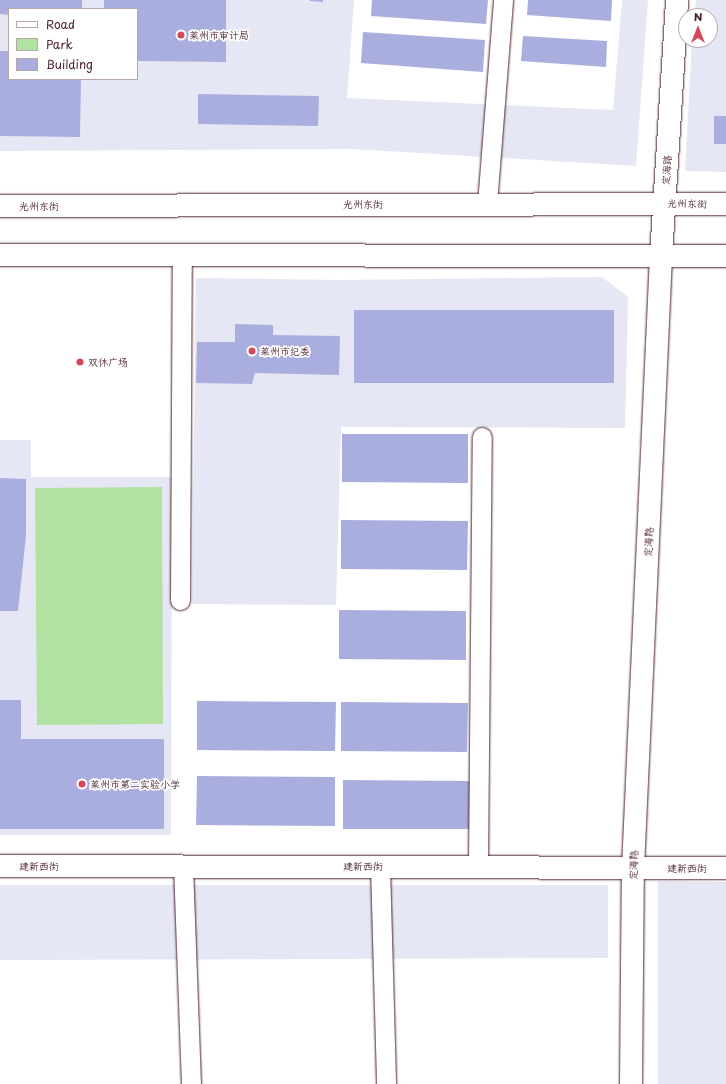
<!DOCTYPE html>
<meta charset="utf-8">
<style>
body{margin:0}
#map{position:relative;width:726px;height:1084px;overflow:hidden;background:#fff;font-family:"Playpen Sans","LXGW WenKai TC",sans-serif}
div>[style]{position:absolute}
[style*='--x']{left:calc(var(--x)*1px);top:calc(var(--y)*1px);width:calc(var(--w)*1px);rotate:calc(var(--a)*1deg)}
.built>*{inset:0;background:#e6e7f5}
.green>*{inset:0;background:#b2e2a2}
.building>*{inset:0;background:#aaaede}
.roads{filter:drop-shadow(0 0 1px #4a1f2b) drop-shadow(0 0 1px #4a1f2b)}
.minor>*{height:19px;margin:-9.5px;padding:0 9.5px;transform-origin:9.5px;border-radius:9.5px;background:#fff}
.tertiary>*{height:22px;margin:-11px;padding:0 11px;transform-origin:11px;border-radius:11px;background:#fff}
.secondary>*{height:22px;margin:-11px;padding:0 11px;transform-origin:11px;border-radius:11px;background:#fff}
.dots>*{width:11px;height:11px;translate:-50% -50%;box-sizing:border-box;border:2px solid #fff;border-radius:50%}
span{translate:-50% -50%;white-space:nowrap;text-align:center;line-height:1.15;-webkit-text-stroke:3.5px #fff;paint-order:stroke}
.poi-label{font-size:10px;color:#4a1f2b}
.left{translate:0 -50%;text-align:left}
.street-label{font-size:10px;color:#4a1f2b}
.legend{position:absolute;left:8px;top:8px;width:130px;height:72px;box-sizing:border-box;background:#fff;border:1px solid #b7a5aa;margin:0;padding:5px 7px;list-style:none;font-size:12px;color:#4a1f2b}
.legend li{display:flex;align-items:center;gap:8px;height:20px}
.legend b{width:20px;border:1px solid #b7a5aa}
.north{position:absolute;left:678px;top:8px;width:40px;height:40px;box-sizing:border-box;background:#fff;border:1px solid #b7a5aa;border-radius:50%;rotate:0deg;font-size:11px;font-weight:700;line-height:16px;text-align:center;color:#4a1f2b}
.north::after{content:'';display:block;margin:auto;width:14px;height:18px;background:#d1495b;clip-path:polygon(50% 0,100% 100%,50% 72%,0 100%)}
</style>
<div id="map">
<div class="built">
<i style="clip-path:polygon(evenodd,0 0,354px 0,347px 98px,613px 110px,622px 0,648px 0,636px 166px,351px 149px,0 151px,0 0,9px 9px,137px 9px,137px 79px,9px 79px,9px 9px)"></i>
<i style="clip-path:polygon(696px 0,726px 0,726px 172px,685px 171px,692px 40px,710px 40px,710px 16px,694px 16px)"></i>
<i style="clip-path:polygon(602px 277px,628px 297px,625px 428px,341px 427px,336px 605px,192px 604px,196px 278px,340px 280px)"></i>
<i style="clip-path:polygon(0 440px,31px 440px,31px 477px,172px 477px,171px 835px,0 835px)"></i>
<i style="clip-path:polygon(658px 881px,726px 882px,726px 1084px,658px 1084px)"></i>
<i style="clip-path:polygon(0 885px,608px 885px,608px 958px,0 960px)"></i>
</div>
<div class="green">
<i style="clip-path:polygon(162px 487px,163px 724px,37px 725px,35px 488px)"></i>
</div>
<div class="building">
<i style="clip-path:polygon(0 0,82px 0,82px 9px,9px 9px,9px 15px,0 14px)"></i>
<i style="clip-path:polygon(104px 0,226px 0,226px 62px,137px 61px,137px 9px,104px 9px)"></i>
<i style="clip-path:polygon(310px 0,323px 0,323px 2px,310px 1px)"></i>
<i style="clip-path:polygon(372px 0,488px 0,486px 24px,371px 16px)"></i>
<i style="clip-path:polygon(528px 0,612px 0,611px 21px,527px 15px)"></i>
<i style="clip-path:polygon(363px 32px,485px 40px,483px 72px,361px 63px)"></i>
<i style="clip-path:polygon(523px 36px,607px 41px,606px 67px,521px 61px)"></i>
<i style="clip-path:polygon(0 51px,9px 51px,9px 79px,81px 79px,80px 137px,0 136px)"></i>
<i style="clip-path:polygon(198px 94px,319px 96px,318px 126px,198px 124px)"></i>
<i style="clip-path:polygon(714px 116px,726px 116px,726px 144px,714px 144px)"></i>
<i style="clip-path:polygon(354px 310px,614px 310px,614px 383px,354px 383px)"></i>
<i style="clip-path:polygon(235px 324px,273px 325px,273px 335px,340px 336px,339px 375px,255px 373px,252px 384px,196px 383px,197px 342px,235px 342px)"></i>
<i style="clip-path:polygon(342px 434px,468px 434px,468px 483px,342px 482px)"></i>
<i style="clip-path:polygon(0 478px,26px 479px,26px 535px,18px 611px,0 611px)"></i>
<i style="clip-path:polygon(341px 520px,468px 521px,467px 570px,341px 569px)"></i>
<i style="clip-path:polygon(339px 610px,466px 611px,466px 660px,339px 659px)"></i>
<i style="clip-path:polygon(0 700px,21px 700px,21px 739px,164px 739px,164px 829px,0 829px)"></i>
<i style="clip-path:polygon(197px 701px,336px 702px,335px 751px,197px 750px)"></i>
<i style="clip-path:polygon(341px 702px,468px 703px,467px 752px,341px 751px)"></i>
<i style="clip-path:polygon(197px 776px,335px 777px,335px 826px,196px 825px)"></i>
<i style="clip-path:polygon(343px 780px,470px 781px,470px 829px,343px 829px)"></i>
</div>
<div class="roads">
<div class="minor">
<i style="--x:487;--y:204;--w:205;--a:-85.5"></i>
<i style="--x:180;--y:600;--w:345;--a:-89.7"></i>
<i style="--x:183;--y:866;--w:218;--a:87.9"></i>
<i style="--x:380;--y:866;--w:218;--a:88.4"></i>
<i style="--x:478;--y:866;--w:429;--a:-89.5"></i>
</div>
<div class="tertiary">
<i style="--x:0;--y:866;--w:726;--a:0.16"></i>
<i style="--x:631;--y:1084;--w:216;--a:-89.5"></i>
<i style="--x:633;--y:868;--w:613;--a:-87.38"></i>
<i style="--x:661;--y:256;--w:256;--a:-86.4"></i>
</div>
<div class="secondary">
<i style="--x:0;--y:206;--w:726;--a:-0.16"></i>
<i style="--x:0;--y:255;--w:726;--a:0.08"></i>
</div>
</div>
<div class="dots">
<i style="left:181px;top:35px;background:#d1495b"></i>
<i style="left:252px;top:351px;background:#d1495b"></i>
<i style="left:80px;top:362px;background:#d1495b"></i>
<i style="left:82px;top:784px;background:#d1495b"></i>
</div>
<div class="poi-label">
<span class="left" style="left:189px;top:35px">莱州市审计局</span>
<span class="left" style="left:260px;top:351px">莱州市纪委</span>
<span class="left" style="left:88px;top:362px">双休广场</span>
<span class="left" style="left:90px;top:784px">莱州市第二实验小学</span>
</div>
<div class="street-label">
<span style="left:666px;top:170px;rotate:-86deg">定海路</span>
<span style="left:687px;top:203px;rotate:1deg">光州东街</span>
<span style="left:363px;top:204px">光州东街</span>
<span style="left:39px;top:206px">光州东街</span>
<span style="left:648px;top:542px;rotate:-87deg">定海路</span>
<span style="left:633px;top:865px;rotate:-88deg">定海路</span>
<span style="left:39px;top:866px">建新西街</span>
<span style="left:363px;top:866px">建新西街</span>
<span style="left:687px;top:868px">建新西街</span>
</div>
<ul class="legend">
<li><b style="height:5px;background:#fff"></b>Road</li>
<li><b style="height:11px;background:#b2e2a2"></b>Park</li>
<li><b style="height:11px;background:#aaaede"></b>Building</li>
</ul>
<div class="north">N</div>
</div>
